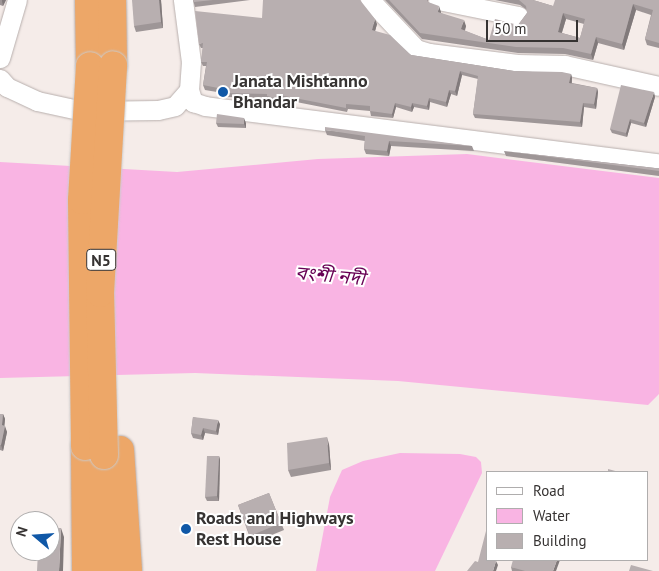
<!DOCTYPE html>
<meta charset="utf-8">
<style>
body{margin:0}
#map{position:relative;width:659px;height:571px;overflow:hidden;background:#f5ece9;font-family:"PT Sans","Noto Sans Bengali",sans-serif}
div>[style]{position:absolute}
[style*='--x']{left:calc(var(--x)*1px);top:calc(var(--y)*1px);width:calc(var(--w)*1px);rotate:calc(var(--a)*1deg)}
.water>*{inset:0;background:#f9b4e3}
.roads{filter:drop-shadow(0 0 1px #b8afad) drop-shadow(0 0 1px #b8afad)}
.minor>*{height:19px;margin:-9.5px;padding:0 9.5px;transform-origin:9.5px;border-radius:9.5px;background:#fff}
.highway>*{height:28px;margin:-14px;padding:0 14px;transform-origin:14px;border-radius:14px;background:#eda768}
.bridges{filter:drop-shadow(0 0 1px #cbcaca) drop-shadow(0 0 1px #cbcaca)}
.highway-bridge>*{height:28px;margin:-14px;padding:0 14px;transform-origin:14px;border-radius:14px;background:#eda768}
.wall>*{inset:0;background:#9e9697}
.shaded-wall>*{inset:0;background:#817a7b}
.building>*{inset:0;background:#b8afb0}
.dots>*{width:14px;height:14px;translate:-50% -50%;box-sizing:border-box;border:2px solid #fff;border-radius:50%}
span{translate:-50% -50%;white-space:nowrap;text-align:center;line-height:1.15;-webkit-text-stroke:4px #fff;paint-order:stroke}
.shield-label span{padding:1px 4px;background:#fff;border:1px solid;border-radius:4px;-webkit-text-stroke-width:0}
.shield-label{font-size:16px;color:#363332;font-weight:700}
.poi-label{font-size:18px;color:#363332;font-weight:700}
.left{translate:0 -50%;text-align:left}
.water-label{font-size:19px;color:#670054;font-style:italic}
.legend{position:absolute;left:486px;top:471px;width:162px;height:90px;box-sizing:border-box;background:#fff;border:1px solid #afadad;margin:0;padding:6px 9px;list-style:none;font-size:15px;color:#363332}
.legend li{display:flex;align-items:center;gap:10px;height:25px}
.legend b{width:25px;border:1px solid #afadad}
.north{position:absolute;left:10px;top:511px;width:50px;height:50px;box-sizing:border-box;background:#fff;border:1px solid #afadad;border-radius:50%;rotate:288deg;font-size:14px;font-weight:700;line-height:20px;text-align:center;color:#363332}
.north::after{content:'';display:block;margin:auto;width:18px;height:22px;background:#1058a7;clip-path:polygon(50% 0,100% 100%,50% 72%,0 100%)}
.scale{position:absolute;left:486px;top:20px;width:92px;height:22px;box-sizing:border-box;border:2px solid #363332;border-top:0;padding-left:6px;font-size:15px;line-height:18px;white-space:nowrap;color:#363332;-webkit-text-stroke:4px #fff;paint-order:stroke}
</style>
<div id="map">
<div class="water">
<i style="clip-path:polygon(467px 154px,659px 178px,659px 394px,648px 405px,398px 381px,195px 373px,0 378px,0 162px,177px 172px,318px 159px)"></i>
<i style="clip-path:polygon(400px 453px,460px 454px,476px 457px,481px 462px,482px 473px,435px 571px,316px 571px,330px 497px,342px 470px,363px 461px)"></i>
</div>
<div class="roads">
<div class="minor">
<i style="--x:370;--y:0;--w:67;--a:46.8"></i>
<i style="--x:416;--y:49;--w:14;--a:17"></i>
<i style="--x:429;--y:53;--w:89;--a:7.1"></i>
<i style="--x:517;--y:64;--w:48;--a:1.2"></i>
<i style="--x:565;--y:65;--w:96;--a:12.6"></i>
<i style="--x:438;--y:0;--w:82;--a:11.3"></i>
<i style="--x:0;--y:58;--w:60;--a:-73.7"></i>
<i style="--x:0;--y:79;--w:11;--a:49"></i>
<i style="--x:7;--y:87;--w:33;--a:25"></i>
<i style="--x:37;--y:101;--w:47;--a:12.3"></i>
<i style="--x:83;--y:111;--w:75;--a:-0.8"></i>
<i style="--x:158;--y:110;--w:17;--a:-13"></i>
<i style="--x:175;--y:106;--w:21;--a:-49"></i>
<i style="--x:189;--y:90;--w:28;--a:-86"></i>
<i style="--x:191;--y:62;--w:63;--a:-97.4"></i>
<i style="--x:189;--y:90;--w:13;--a:72"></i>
<i style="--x:193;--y:102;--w:13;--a:18"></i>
<i style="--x:205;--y:106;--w:458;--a:7.2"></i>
</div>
<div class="highway">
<i style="--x:89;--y:0;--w:66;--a:89.1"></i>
<i style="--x:112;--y:0;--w:65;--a:89.1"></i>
<i style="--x:85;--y:446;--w:125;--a:89.5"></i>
<i style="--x:120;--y:450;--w:121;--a:86.2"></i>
<i style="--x:105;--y:469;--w:102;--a:90"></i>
</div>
</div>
<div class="bridges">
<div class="highway-bridge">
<i style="--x:85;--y:446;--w:246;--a:-90.7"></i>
<i style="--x:82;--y:200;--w:134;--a:-86.6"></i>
<i style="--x:104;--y:455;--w:162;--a:-91.4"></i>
<i style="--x:100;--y:293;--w:228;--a:-86.7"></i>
</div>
</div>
<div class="wall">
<i style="clip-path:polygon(0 0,6px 0,3px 6px,0 5px)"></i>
<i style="clip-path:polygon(161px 0,163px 28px,136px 32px,134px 26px)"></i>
<i style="clip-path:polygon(193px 0,250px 0,195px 7px)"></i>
<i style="clip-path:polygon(evenodd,385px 0,428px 0,428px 2px,441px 12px,441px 13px,466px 26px,465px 31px,489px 40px,518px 25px,527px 13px,527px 10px,520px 5px,495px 0,533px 0,553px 6px,659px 0,659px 48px,647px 45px,645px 39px,651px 15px,636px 10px,624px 50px,598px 43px,593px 60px,565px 54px,518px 53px,422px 39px,385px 0,566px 19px,584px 24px,580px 38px,562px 33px,566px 19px)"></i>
<i style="clip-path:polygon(262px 18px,377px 24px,375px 31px,411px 55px,514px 71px,571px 74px,572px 78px,572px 83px,597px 88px,598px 92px,596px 109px,584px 107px,582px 127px,475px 118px,473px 114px,478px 79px,462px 75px,457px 96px,451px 94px,447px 107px,430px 102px,429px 110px,414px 107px,412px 112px,396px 107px,393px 118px,371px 116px,370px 111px,348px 109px,347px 112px,281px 99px,280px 104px,268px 101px,267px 98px,224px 97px,223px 93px,205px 90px,203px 85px,206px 66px,203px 66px,201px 62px,203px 48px,201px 48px,199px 44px)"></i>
<i style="clip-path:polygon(655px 97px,646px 127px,631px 123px,627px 137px,612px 133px,610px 129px)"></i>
<i style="clip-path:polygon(216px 123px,246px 123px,246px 128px,218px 127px)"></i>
<i style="clip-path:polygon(325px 130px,472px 146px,474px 151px,391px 146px,389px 156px,366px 154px,364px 149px,365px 141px,327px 135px)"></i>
<i style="clip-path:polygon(504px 151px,655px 168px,659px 168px,659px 176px,506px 156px)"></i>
<i style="clip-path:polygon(0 414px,3px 414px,5px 419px,4px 426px,7px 432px,3px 451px,0 450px)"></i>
<i style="clip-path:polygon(193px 417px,220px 424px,218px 435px,205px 433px,203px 440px,193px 438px,191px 433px)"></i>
<i style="clip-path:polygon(329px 444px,331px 470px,291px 477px,288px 470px)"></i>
<i style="clip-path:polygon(219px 456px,220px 460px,219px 501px,207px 501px,205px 497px)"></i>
<i style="clip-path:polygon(269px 493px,284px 530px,252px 543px,238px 505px)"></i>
<i style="clip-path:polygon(511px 567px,556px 571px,512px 571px)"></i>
</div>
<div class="shaded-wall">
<i style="clip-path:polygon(2px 0,6px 0,3px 6px,2px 1px)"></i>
<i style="clip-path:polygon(159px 0,161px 0,163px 28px,161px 22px)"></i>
<i style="clip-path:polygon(633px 4px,636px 10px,624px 50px,622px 44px)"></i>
<i style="clip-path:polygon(439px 6px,441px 12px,440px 18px,438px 12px)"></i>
<i style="clip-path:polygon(563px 13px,566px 19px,560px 38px,558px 32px)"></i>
<i style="clip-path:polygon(375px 19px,377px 24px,374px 35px,372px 30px)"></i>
<i style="clip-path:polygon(464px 20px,466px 26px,463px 35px,461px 29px)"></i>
<i style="clip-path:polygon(596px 37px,598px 43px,593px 60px,591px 54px)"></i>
<i style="clip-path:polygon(460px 71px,462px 75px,457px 96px,455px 91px)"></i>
<i style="clip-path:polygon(571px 74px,572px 78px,571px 87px,569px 83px)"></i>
<i style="clip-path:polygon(597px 88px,598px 92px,596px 109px,594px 104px)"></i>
<i style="clip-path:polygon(449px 90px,451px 94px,447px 107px,446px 102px)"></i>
<i style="clip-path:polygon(654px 92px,655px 97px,646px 127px,644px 123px)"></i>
<i style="clip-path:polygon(279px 95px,281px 99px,280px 104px,278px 99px)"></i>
<i style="clip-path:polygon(429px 98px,430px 102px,429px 110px,427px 106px)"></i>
<i style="clip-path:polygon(395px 103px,396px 107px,393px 118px,392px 114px)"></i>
<i style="clip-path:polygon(412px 103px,414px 107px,412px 112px,411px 107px)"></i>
<i style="clip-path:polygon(583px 103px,584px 107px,582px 127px,580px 122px)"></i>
<i style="clip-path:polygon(244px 118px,246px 123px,246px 128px,244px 124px)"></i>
<i style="clip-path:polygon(630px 119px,631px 123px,627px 137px,626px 133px)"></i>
<i style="clip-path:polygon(389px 141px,391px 146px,389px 156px,387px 151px)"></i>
<i style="clip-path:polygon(3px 414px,5px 419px,4px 431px,2px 425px)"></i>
<i style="clip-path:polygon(218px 420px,220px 424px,218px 435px,216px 431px)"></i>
<i style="clip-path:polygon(5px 426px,7px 432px,3px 451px,1px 445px)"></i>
<i style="clip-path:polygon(203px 428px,205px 433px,203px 440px,201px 435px)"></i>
<i style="clip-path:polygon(327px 437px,329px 444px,331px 470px,329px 463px)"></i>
<i style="clip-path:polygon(219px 456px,220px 460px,219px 501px,217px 496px)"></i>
<i style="clip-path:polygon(61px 528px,64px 537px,63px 571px,59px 571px)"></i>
<i style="clip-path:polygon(557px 560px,560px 560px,556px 571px,553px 571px)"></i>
<i style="clip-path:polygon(496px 561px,498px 565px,496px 571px,493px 571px)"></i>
</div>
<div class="building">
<i style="clip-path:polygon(132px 0,159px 0,161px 22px,134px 26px)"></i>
<i style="clip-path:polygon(193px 0,213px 0,194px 2px)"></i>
<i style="clip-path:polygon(263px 0,360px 0,375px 19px,372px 30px,390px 35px,411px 55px,514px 71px,562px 72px,571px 74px,569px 83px,597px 88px,594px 104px,583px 103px,580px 122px,473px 114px,478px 76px,460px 71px,455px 91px,449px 90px,446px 102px,429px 98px,427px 106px,412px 103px,411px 107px,395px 103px,392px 114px,370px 111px,370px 106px,346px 104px,346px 108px,279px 95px,278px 99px,267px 96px,267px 94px,223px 93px,223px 89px,203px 85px,207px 62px,201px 62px,203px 43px,199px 44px,195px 11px,262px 18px)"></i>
<i style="clip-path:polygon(evenodd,389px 0,427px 0,428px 2px,439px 6px,438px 12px,464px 20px,461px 29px,489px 40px,495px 19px,518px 25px,527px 13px,526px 6px,519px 0,533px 0,553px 6px,555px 0,659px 0,659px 43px,645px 39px,653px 10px,633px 4px,622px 44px,596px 37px,591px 54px,563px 48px,516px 47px,420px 33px,389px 0,563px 13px,585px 19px,580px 38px,558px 32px,563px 13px)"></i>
<i style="clip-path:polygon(621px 85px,654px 92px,644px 123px,630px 119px,626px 133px,610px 129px)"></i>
<i style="clip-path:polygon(217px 114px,244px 118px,244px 124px,216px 123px)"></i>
<i style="clip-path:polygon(325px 127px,472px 146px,389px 141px,387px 151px,364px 149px,365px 136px,325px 130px)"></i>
<i style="clip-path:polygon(504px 151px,655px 168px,659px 168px,659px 171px)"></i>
<i style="clip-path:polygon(0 414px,3px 414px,2px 425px,5px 426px,1px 445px,0 445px)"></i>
<i style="clip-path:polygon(193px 417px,218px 420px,216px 431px,203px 428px,201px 435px,191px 433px)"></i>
<i style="clip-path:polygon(327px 437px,329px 463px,288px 470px,287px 443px)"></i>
<i style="clip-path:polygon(207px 456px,219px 456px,217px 496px,205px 497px)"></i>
<i style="clip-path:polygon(608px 469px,619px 472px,608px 472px)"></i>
<i style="clip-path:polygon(269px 493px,281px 523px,250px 536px,238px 505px)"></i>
<i style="clip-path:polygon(50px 528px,61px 528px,59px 571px,37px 571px,38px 551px,50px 551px)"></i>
<i style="clip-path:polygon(486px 531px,488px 531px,488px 560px,496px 561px,493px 571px,467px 571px,475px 561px,478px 562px)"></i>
<i style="clip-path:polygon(513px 560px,557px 560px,553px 571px,525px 571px,511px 567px)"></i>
<i style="clip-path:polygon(631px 565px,653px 571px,629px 571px)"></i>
</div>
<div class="dots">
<i style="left:223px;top:92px;background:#1058a7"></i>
<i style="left:186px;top:529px;background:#1058a7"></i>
</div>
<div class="shield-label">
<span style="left:101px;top:260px">N5</span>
</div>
<div class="poi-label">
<span class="left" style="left:233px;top:92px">Janata Mishtanno<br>Bhandar</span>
<span class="left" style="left:196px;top:529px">Roads and Highways<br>Rest House</span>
</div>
<div class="water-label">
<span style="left:330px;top:276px;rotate:5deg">বংশী নদী</span>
</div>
<ul class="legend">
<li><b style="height:6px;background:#fff"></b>Road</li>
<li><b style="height:14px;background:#f9b4e3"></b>Water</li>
<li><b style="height:14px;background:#b8afb0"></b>Building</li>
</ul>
<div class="north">N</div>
<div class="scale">50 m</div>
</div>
